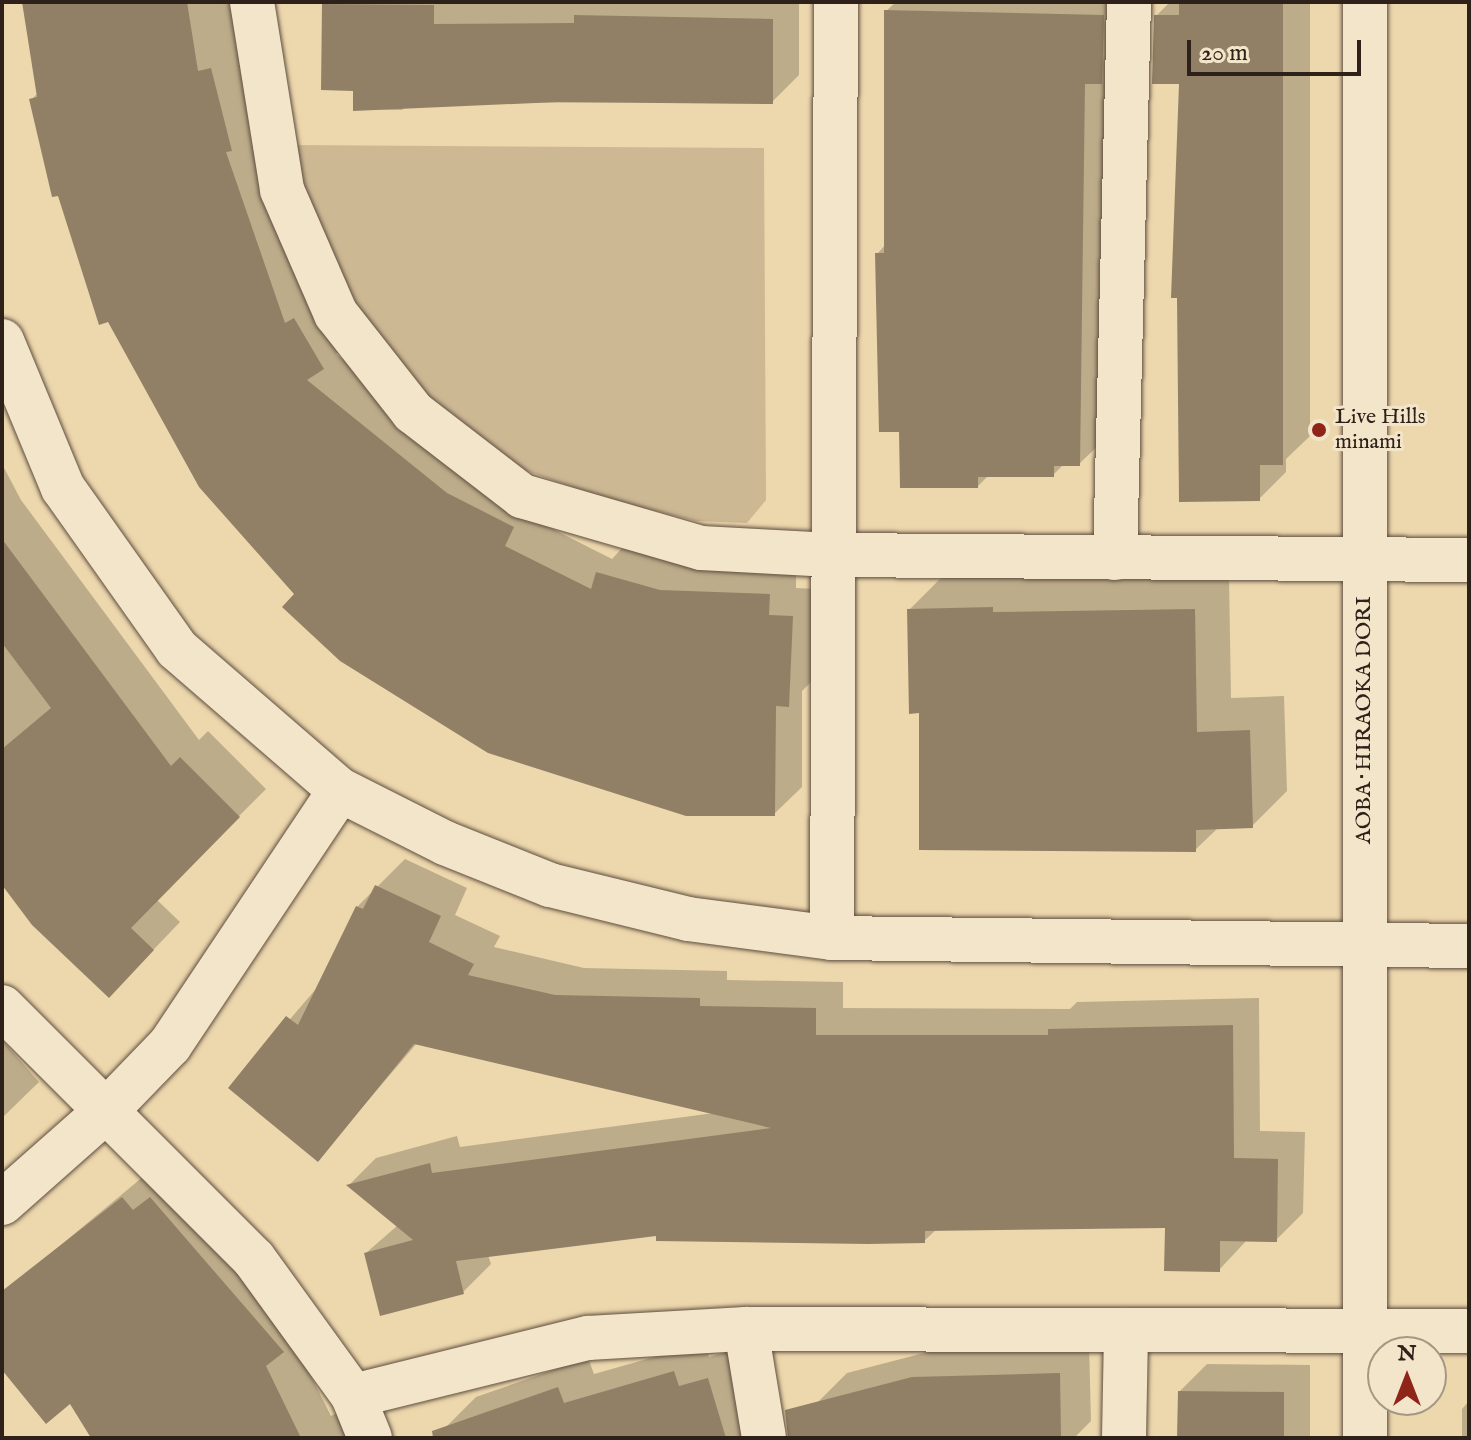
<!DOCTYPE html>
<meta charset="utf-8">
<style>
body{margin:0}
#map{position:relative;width:1471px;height:1440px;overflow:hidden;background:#edd7ad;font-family:"IM FELL English",serif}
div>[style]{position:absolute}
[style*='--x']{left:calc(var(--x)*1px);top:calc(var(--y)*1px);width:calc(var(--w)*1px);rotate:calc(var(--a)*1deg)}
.green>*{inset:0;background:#cdb894}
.shadow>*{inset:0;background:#0003}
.building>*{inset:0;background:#918066}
.roads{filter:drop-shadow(0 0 2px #5e4e3f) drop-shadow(0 0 2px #5e4e3f)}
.minor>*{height:44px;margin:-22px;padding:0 22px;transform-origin:22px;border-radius:22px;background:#f3e5ca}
.dots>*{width:22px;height:22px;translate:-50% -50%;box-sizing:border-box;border:4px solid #f3e5ca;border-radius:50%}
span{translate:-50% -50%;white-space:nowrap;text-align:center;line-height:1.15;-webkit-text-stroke:6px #f3e5ca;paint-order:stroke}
.poi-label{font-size:22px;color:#2e211a}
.left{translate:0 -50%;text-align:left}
.street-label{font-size:22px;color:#2e211a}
.frame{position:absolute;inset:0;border:4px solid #2e211a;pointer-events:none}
.north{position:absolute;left:1367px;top:1336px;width:80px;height:80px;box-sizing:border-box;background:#f3e5ca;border:2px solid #a49784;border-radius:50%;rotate:0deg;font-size:22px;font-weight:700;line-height:32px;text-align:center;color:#2e211a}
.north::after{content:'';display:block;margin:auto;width:28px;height:36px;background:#8f2418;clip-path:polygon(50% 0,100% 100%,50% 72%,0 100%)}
.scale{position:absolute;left:1187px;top:40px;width:174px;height:36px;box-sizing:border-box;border:4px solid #2e211a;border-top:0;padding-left:10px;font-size:24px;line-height:28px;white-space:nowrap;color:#2e211a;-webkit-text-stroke:6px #f3e5ca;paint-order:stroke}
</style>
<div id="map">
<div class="green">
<i style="clip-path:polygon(290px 145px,764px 148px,766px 500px,747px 523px,696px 521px,604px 498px,510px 465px,445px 422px,368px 330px,309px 236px)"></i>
</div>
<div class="shadow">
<i style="clip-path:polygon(25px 2px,229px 2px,258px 122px,350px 340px,336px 354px,531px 518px,612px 559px,625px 545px,796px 567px,796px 588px,819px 589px,816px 677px,802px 691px,802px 787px,774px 814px,296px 594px,32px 99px,39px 92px)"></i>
<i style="clip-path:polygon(326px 2px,799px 2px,799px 75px,772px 102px,409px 103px,402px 110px,355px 109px,355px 89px)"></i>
<i style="clip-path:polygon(896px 2px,1130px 2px,1107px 437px,1079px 464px,1064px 464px,1053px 475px,989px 475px,978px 486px,901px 430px,877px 254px,886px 244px,886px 11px)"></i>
<i style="clip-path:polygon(1170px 2px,1310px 2px,1310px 436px,1286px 459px,1286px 472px,1259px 499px,1181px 82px,1156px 16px)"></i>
<i style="clip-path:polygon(2px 464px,21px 500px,199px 740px,208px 731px,266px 789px,156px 899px,180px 922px,136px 968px,2px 881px)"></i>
<i style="clip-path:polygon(944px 575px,1229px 575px,1231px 698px,1284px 696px,1287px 791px,1252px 826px,1219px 827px,1195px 850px,921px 711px,909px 610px)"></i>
<i style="clip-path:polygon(405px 859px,467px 888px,455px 915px,500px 936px,494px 947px,584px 968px,727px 971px,727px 980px,843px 982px,843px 1008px,1070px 1009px,1077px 1002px,1259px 998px,1260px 1131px,1305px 1132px,1303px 1213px,1276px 1240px,1247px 1240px,1219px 1270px,1167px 1226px,937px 1229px,924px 1241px,658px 1234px,488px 1255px,491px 1264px,463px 1292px,366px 1253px,398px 1225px,349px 1185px,376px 1158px,457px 1136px,460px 1147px,714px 1113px,418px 1042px,318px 1159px,231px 1088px,315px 990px,357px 907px)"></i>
<i style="clip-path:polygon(2px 1040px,39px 1082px,2px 1118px)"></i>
<i style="clip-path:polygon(150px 1171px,178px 1171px,293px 1340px,331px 1416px,345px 1409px,359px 1438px,93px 1438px,71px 1401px,2px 1366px,3px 1293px)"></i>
<i style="clip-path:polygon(704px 1343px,709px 1357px,737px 1349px,756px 1438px,450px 1438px,446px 1427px,476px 1397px,588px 1358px,594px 1374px)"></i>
<i style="clip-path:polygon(1089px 1344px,1091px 1421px,1074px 1438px,826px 1438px,817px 1403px,847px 1373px,943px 1348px)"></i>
<i style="clip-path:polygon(1207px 1364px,1310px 1365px,1310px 1438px,1179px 1438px,1180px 1391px)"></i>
<i style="clip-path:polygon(1469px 1401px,1469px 1438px,1462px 1438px,1462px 1409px)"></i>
</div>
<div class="building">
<i style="clip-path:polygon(22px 2px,187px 2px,198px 71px,211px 68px,232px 151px,226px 152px,285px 323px,294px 318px,324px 369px,307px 380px,447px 493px,514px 527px,505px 546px,591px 589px,596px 572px,660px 590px,770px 594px,769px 615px,793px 616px,789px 707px,776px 706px,775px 816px,686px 816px,488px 753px,340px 661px,282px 607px,294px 594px,199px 487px,108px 322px,99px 325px,58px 196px,52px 197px,29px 99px,37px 97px)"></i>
<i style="clip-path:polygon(1179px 2px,1283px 2px,1283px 465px,1260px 465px,1260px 501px,1179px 502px,1177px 298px,1171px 298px,1179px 84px,1152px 84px,1154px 15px,1179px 15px)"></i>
<i style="clip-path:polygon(322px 4px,434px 5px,434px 24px,574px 23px,574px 15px,773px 19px,773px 104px,557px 102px,353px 111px,353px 91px,321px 90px)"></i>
<i style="clip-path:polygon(884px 10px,1104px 15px,1102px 84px,1085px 84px,1080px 466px,1054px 466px,1054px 477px,978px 477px,978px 488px,900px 488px,899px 432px,879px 432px,875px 253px,884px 253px)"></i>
<i style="clip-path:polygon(2px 539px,171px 766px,180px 757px,240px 817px,131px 928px,154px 950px,109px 998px,32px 925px,2px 885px,2px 749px,51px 708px,2px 643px)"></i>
<i style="clip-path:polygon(993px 607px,993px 612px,1195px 609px,1197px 732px,1250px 730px,1253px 828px,1196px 830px,1196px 852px,919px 850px,919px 713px,909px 714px,907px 609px)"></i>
<i style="clip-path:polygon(375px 885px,441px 916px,429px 942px,474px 964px,468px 975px,555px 995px,700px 998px,700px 1006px,816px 1008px,816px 1035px,1048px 1035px,1048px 1029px,1233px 1025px,1234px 1158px,1278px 1159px,1277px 1242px,1220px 1241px,1220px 1272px,1164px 1271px,1165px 1228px,925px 1231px,925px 1243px,868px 1244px,656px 1241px,656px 1236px,456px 1261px,464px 1294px,380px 1316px,364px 1253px,413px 1240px,346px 1185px,430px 1163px,432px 1173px,771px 1128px,414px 1044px,318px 1162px,228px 1088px,286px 1016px,298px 1025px,356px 906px,363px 909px)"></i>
<i style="clip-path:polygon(122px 1197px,133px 1210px,150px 1197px,284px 1352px,266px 1366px,301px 1438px,91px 1438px,70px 1404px,46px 1424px,2px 1370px,2px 1291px)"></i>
<i style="clip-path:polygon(674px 1371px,679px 1386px,708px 1378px,726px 1438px,433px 1438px,432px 1431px,558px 1387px,564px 1403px)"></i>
<i style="clip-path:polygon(1060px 1373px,1061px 1438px,788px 1438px,785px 1410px,912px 1377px)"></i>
<i style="clip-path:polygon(1178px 1391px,1284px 1392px,1284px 1438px,1177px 1438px)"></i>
</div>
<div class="roads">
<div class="minor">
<i style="--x:252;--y:2;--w:190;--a:80.9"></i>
<i style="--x:282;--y:190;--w:135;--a:66.5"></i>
<i style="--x:336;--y:314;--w:125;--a:51.8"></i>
<i style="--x:413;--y:412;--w:138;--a:37.6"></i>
<i style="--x:522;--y:496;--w:186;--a:16.2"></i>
<i style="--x:701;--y:548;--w:130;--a:3.1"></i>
<i style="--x:831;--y:555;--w:638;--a:0.45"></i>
<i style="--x:2;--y:341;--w:159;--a:67.5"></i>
<i style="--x:63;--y:488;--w:197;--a:54.7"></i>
<i style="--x:177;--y:649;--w:216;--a:40.9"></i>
<i style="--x:340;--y:790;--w:118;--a:26.8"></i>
<i style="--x:445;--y:843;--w:113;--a:21.8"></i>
<i style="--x:550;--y:885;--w:142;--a:13.8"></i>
<i style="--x:688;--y:919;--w:145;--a:7.5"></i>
<i style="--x:832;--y:938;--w:637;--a:0.72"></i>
<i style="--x:1115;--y:558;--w:556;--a:-88.56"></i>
<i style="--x:832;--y:938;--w:936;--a:-89.76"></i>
<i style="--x:2;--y:1007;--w:356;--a:45"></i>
<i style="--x:254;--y:1259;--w:169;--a:54.1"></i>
<i style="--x:353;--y:1396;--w:45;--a:68"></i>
<i style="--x:2;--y:1203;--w:139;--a:-41.5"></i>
<i style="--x:106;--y:1111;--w:92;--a:-45.9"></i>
<i style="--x:170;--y:1045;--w:306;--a:-56.3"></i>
<i style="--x:746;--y:1329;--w:110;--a:80.6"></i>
<i style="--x:353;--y:1396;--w:242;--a:-13.9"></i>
<i style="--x:588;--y:1338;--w:158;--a:-3.3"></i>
<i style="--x:746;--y:1329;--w:723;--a:0.16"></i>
<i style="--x:1124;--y:1438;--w:108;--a:-88.9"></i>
<i style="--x:1365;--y:1438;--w:1436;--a:-90"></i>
</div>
</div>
<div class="dots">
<i style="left:1319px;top:430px;background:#8f2418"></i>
</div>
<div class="poi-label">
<span class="left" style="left:1335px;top:430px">Live Hills<br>minami</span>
</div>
<div class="street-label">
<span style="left:1365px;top:720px;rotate:-90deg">AOBA･HIRAOKA DORI</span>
</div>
<div class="frame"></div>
<div class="north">N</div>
<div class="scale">20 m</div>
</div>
